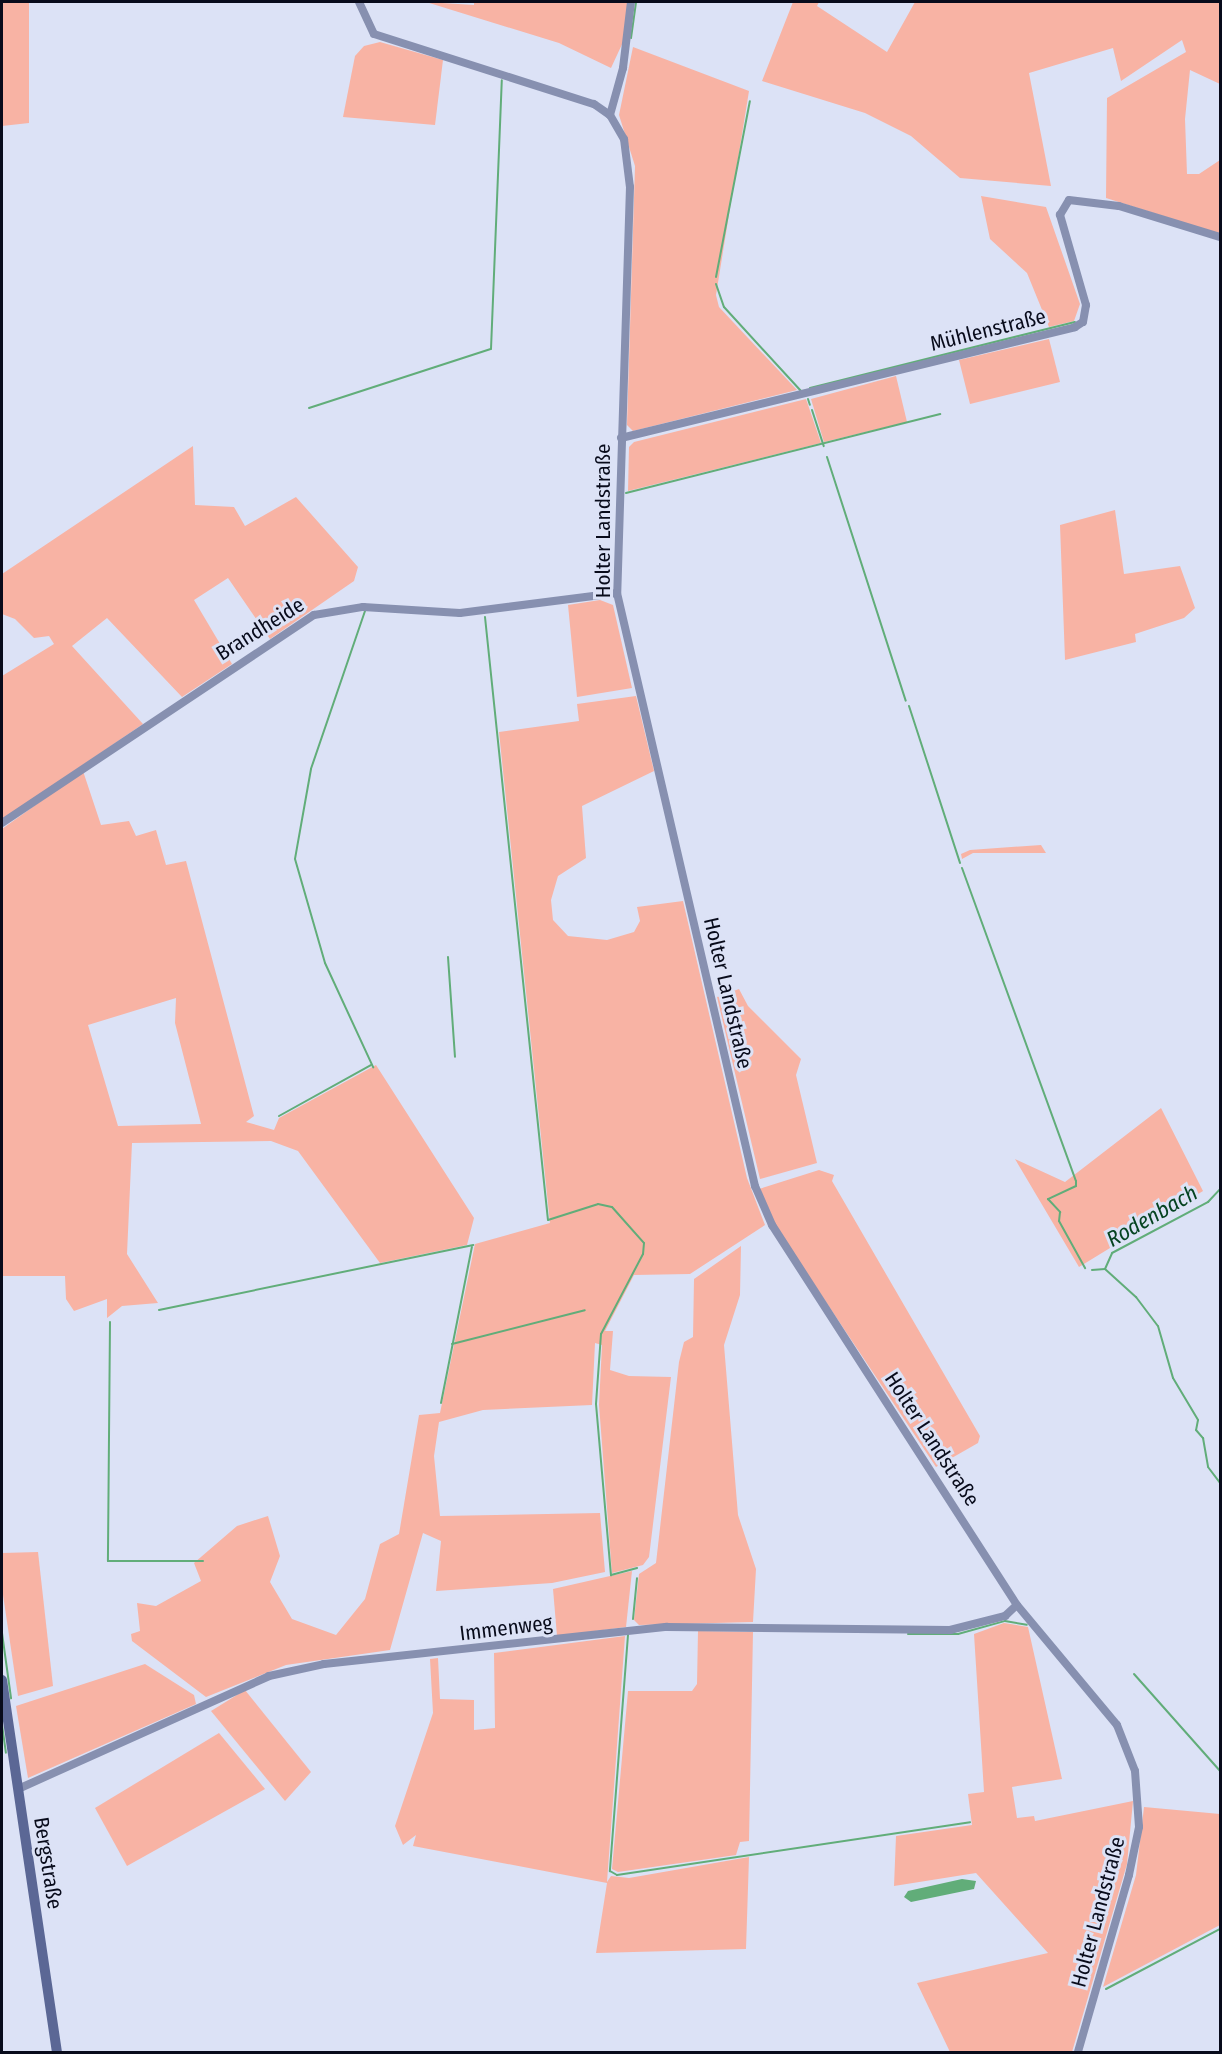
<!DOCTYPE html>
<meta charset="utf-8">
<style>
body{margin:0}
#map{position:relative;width:1222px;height:2054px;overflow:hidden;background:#dce2f6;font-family:"Fira Sans Condensed",sans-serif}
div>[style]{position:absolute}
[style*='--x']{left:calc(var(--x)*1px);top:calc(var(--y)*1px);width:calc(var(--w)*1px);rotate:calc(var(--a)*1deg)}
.green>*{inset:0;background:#f8b3a4}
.water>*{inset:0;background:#61ad79}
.stream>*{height:2px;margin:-1px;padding:0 1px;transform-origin:1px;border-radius:1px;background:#61ad79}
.street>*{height:8px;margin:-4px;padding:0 4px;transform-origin:4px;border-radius:4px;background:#8790b0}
.secondary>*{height:10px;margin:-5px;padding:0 5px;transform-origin:5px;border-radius:5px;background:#5b6795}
span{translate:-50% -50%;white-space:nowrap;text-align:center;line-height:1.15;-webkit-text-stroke:6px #dce2f6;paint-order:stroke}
.street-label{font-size:21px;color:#080b1b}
.water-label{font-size:22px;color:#054321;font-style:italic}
.frame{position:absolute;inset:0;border:3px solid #080b1b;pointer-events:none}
</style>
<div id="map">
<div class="green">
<i style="clip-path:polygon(2px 2px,29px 2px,29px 123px,2px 126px)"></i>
<i style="clip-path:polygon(426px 2px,474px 5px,474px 2px,628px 2px,624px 40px,611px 68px,559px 43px)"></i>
<i style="clip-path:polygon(793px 2px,819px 2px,817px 6px,887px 52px,915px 2px,1220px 2px,1220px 84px,1190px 70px,1185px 119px,1187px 174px,1199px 174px,1220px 160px,1220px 234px,1106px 198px,1107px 98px,1186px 52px,1182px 40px,1121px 81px,1113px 48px,1029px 73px,1051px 186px,960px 178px,911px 136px,865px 113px,762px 81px)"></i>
<i style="clip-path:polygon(380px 42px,443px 60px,435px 125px,343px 117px,355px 56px,364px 46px)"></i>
<i style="clip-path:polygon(633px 47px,749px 91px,716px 295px,719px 307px,797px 390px,633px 431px,627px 425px,635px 166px,619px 115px)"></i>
<i style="clip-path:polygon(981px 196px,1046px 207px,1080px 304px,1074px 321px,1049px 327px,1027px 273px,990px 239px)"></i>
<i style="clip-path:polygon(1049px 339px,1060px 382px,970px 404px,959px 360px)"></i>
<i style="clip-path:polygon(896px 376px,907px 422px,824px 442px,811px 399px)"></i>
<i style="clip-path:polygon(806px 399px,821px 443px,628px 491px,629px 447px,634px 442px)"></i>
<i style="clip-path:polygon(193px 446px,195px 505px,234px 507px,245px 526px,296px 497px,358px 567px,354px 581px,270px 639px,228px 578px,194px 600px,232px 664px,182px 697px,107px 618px,72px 646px,143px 724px,2px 820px,2px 676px,54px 644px,49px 636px,34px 638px,15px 619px,2px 614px,2px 574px)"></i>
<i style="clip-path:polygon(1115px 510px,1124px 574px,1180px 566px,1195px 608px,1184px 618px,1135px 634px,1136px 642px,1065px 660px,1060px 525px)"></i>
<i style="clip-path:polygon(600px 600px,613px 605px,632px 688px,577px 697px,568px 605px)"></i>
<i style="clip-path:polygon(636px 696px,654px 771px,582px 806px,586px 858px,558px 876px,551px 900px,553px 920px,568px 936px,607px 940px,634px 932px,640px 921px,637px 907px,683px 901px,747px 1178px,765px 1225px,690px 1274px,634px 1275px,605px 1331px,613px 1331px,610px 1370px,629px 1376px,671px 1377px,649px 1557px,643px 1565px,612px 1573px,599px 1405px,602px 1345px,595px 1343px,592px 1405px,483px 1410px,439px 1422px,434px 1456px,440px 1516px,600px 1513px,605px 1572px,552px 1583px,436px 1591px,441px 1541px,423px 1533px,390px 1650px,286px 1665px,206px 1697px,132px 1641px,131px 1634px,140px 1631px,137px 1603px,156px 1606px,201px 1581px,194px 1563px,237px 1526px,268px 1516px,280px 1556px,270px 1582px,292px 1619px,336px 1635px,365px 1599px,380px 1544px,399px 1534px,419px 1415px,440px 1413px,475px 1244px,550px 1223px,499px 732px,579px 721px,577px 704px)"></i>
<i style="clip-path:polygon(evenodd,83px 771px,101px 825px,129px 821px,136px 836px,156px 830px,166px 865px,186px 861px,254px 1116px,246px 1122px,274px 1130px,279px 1118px,376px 1065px,474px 1218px,467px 1245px,380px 1263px,298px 1151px,271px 1141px,132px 1143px,127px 1254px,158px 1303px,122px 1306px,107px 1318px,107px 1299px,74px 1311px,66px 1299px,65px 1276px,2px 1276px,2px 829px,83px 771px,176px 998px,175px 1023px,201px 1124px,118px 1126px,88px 1025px,176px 998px)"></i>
<i style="clip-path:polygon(1041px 845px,1046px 853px,973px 853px,962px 859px,961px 854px,970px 850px)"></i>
<i style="clip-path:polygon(739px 989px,748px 1006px,801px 1059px,796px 1075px,817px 1163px,760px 1179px,717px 997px)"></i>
<i style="clip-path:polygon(1161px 1108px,1203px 1191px,1079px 1267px,1015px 1159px,1065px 1182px)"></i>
<i style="clip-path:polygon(819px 1170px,834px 1175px,832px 1181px,980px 1436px,978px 1443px,936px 1467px,774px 1224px,759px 1189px)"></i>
<i style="clip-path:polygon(741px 1246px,740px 1295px,724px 1345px,738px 1515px,756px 1569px,753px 1622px,639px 1625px,634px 1620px,639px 1574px,656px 1563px,679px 1362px,684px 1342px,693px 1337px,694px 1279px)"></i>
<i style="clip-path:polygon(38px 1552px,53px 1686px,18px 1696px,2px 1588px,2px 1553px)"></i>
<i style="clip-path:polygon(632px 1571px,626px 1627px,557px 1636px,553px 1589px)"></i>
<i style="clip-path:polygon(1004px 1623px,1028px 1627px,1062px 1779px,1012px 1787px,1017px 1818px,1034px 1816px,1035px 1821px,1133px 1801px,1127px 1864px,1072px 2052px,950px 2052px,917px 1983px,1048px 1953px,976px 1873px,894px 1886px,896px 1836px,972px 1825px,968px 1794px,984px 1792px,974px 1634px)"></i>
<i style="clip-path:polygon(698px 1631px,753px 1632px,749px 1841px,740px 1842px,736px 1855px,618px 1872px,612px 1869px,628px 1691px,692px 1691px,697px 1684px)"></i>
<i style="clip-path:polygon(625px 1636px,607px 1882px,611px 1876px,629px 1878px,749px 1857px,746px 1949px,596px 1953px,607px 1883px,413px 1846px,416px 1835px,403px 1845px,395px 1826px,433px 1713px,430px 1659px,438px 1658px,440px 1699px,474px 1700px,474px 1730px,495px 1728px,494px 1653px)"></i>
<i style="clip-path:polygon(145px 1664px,194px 1695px,196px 1704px,28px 1778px,16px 1706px)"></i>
<i style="clip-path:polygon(245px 1690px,311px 1772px,285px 1801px,211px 1711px)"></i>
<i style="clip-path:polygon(219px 1733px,265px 1789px,127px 1866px,95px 1808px)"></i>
<i style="clip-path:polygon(1144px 1807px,1220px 1814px,1220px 1925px,1103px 1987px,1136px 1875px)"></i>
</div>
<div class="water">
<i style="clip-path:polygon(962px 1879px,976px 1881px,974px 1889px,911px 1902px,904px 1897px,908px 1891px)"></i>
</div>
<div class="stream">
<i style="--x:631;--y:38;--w:36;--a:-82"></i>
<i style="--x:716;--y:277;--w:179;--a:-79.1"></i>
<i style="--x:716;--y:284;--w:24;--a:71"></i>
<i style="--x:724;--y:307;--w:114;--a:47.5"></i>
<i style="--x:810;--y:388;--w:273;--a:-14"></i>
<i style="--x:808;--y:399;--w:6;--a:72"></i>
<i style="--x:309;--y:408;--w:191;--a:-18"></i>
<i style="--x:491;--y:349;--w:269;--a:-87.7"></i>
<i style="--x:812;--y:410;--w:38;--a:72"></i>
<i style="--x:827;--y:457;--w:256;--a:72.1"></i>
<i style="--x:626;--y:493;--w:324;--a:-14.1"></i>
<i style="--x:365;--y:611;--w:167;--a:108.9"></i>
<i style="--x:311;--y:769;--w:91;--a:100.1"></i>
<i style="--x:295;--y:859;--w:108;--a:73.9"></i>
<i style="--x:325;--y:963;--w:115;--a:65.2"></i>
<i style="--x:485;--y:617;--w:606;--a:84.04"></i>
<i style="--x:548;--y:1220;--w:52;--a:-17.7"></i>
<i style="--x:598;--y:1204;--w:14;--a:12"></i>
<i style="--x:612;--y:1207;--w:48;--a:48.4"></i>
<i style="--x:644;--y:1243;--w:11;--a:95"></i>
<i style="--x:643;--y:1254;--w:90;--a:117.7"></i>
<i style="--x:601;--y:1334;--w:70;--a:94.1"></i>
<i style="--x:596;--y:1404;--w:172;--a:85"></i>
<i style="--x:611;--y:1575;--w:27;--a:-15"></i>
<i style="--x:909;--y:706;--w:165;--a:72"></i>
<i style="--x:962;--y:868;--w:333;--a:70"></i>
<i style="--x:1076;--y:1181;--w:5;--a:90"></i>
<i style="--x:1076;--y:1186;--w:31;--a:155"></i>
<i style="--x:1048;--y:1199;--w:18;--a:47"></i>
<i style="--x:1060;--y:1212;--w:9;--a:96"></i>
<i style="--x:1059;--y:1221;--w:54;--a:61"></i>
<i style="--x:448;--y:957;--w:100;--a:86"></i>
<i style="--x:279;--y:1116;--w:105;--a:-29"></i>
<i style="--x:1105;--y:1269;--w:42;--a:42.1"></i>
<i style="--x:1136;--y:1297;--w:36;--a:53"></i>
<i style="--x:1158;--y:1326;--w:54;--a:73.9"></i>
<i style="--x:1173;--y:1378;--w:49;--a:59.2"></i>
<i style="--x:1198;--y:1420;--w:10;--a:101"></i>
<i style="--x:1196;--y:1430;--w:11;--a:49"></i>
<i style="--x:1203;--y:1438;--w:29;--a:80"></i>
<i style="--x:1208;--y:1467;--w:20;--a:53"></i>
<i style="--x:1105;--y:1269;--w:17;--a:-66"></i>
<i style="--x:1112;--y:1253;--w:109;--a:-28"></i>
<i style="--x:1208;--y:1202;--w:18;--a:-47"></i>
<i style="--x:1092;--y:1270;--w:13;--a:-4"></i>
<i style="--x:159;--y:1310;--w:321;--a:-11.7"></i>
<i style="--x:110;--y:1322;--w:239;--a:90.5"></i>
<i style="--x:108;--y:1561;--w:95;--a:0"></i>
<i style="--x:452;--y:1344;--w:137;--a:-14.3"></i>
<i style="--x:441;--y:1403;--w:159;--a:-78.8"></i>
<i style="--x:633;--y:1619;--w:41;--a:-84.4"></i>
<i style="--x:2;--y:1633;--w:66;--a:82.1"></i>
<i style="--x:908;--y:1634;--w:50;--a:0"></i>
<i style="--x:958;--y:1634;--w:49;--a:-15.5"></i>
<i style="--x:1005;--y:1621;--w:22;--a:10"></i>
<i style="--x:628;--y:1635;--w:237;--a:94.4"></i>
<i style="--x:610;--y:1871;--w:8;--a:30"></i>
<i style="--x:617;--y:1875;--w:357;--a:-8.5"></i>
<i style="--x:1134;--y:1674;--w:130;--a:48.4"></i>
<i style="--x:2;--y:1725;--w:28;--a:82"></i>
<i style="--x:1106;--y:1989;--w:129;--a:-27.8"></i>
</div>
<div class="street">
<i style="--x:359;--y:2;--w:35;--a:65"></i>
<i style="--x:374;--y:34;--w:231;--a:17.7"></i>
<i style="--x:594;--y:104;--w:19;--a:35"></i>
<i style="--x:610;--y:115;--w:28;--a:60"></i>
<i style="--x:624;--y:139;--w:48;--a:82.9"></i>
<i style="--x:630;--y:187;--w:406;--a:91.8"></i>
<i style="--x:617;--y:593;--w:609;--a:76.9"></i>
<i style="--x:755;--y:1186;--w:43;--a:66.4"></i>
<i style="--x:772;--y:1225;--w:452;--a:57.2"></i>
<i style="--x:1017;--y:1605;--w:156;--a:50.2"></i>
<i style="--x:1117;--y:1725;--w:49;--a:68.6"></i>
<i style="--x:1135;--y:1771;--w:56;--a:85.9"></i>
<i style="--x:1139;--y:1827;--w:49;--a:101.8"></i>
<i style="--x:1129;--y:1875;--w:184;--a:106.1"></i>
<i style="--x:610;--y:115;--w:49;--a:-74.5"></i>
<i style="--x:623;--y:68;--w:66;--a:-83.1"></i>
<i style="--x:621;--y:438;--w:467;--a:-13.7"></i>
<i style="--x:1075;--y:327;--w:9;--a:-32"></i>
<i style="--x:1083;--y:322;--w:17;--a:-80"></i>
<i style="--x:1086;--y:305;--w:94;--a:-106.1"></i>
<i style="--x:1060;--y:215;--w:17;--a:-59"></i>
<i style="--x:1069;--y:200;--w:50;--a:6.8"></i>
<i style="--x:1119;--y:206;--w:106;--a:17.1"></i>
<i style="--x:2;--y:823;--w:375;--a:-33.7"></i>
<i style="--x:314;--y:615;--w:50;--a:-9.3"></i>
<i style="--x:363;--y:607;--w:97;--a:3.5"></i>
<i style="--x:460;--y:613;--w:158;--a:-7.3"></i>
<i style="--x:18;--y:1789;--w:275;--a:-24.2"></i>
<i style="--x:269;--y:1676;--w:56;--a:-12.3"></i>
<i style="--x:324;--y:1664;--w:345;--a:-6.2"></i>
<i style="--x:667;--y:1627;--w:283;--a:0.6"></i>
<i style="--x:950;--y:1630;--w:57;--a:-14.3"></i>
<i style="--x:1005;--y:1616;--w:16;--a:-43"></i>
</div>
<div class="secondary">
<i style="--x:2;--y:1680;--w:376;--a:81.6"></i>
</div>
<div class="street-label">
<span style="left:988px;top:330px;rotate:-14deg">Mühlenstraße</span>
<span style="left:603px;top:521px;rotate:-90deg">Holter Landstraße</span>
<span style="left:260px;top:629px;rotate:-32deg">Brandheide</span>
<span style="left:728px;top:993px;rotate:77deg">Holter Landstraße</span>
<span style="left:932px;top:1439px;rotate:57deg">Holter Landstraße</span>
<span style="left:506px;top:1628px;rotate:-7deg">Immenweg</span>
<span style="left:48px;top:1863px;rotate:81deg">Bergstraße</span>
<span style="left:1098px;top:1912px;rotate:-75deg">Holter Landstraße</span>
</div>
<div class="water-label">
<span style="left:1152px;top:1216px;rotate:-30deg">Rodenbach</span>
</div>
<div class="frame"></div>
</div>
